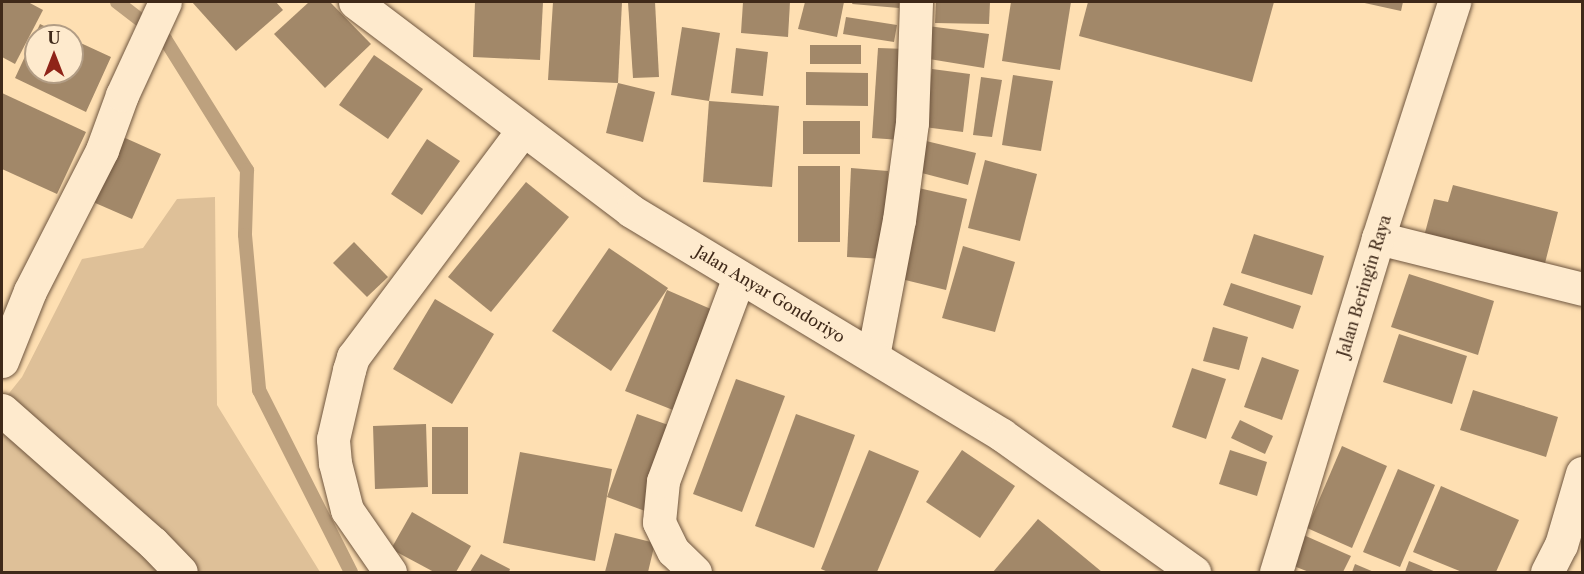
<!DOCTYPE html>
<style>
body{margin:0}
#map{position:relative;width:1584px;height:574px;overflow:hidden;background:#fedfb2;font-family:"Libre Caslon Text",serif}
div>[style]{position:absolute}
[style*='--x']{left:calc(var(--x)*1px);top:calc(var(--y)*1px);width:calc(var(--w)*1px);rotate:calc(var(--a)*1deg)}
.green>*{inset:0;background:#dec098}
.stream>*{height:14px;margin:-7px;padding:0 7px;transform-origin:7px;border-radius:7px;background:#bda17e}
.building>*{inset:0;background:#a28869}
.roads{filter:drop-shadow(0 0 2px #6f563f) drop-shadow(0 0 2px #6f563f)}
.minor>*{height:33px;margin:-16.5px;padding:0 16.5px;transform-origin:16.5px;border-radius:16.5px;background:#feeacd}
.tertiary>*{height:33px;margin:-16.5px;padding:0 16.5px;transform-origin:16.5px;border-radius:16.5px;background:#feeacd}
span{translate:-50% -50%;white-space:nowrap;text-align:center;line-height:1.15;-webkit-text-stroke:4.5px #feeacd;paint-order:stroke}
.street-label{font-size:16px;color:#3f2919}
.frame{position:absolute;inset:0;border:3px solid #3f2919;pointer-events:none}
.north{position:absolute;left:24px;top:24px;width:60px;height:60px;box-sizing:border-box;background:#feeacd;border:2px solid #b29d85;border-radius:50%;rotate:0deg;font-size:16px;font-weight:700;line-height:24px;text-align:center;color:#3f2919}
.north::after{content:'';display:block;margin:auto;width:21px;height:27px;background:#8f2418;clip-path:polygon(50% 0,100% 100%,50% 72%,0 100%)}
</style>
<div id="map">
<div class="green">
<i style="clip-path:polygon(215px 197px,217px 405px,320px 572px,2px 572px,2px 402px,22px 377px,82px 259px,143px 248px,177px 199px)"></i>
</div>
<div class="stream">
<i style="--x:117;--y:2;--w:61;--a:37.6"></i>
<i style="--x:165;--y:39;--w:155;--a:58"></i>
<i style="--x:247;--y:170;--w:65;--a:91.8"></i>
<i style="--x:245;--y:235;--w:156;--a:84.8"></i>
<i style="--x:259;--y:390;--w:204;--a:63.2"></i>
</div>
<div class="building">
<i style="clip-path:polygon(3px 2px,28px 2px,43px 10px,15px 64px,2px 57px)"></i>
<i style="clip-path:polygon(192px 2px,276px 2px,283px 10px,236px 51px)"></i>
<i style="clip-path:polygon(309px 2px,330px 2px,371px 44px,325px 88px,274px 34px)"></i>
<i style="clip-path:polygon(475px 2px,543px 2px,540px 60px,473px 57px)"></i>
<i style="clip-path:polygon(553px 2px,622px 2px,618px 83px,548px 80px)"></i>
<i style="clip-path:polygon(628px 2px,655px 2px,659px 77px,633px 78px)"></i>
<i style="clip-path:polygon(743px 2px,790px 2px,788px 37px,741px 33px)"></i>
<i style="clip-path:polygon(805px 2px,844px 2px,837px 37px,798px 29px)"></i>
<i style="clip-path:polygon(853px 2px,899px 2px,899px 8px,852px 4px)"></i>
<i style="clip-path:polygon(936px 2px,990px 2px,989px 24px,935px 23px)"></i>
<i style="clip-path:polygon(1011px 2px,1071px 2px,1060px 70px,1002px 61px)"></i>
<i style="clip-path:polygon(1088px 2px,1274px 2px,1252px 82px,1079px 36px)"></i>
<i style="clip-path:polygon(1360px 2px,1403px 2px,1401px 11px)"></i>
<i style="clip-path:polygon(846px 17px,897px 25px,894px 42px,843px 34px)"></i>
<i style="clip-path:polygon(40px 24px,65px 36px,36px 36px,36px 72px,72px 72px,72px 39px,111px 57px,86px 112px,15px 78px)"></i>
<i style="clip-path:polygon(928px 26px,989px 34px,984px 68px,923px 58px)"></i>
<i style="clip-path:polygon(682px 27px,720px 33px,709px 101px,671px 95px)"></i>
<i style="clip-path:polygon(810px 45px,861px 45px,861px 64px,810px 64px)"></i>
<i style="clip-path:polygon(736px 48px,768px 52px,763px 96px,731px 93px)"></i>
<i style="clip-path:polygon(878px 48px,907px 49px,901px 140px,872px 138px)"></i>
<i style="clip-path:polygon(374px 55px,423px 89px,388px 139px,339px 105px)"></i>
<i style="clip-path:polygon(932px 69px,970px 74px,963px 132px,924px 127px)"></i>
<i style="clip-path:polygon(806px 72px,868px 73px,868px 106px,806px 105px)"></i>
<i style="clip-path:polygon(1013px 75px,1053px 81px,1041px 151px,1002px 145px)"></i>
<i style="clip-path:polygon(981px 77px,1002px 80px,992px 137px,973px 135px)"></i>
<i style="clip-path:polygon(618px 83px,655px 92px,643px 142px,606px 133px)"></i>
<i style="clip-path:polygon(2px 93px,86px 132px,57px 194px,2px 169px)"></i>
<i style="clip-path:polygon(709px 101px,779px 106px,772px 187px,703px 182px)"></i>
<i style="clip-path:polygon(803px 121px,860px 121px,860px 154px,803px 154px)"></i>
<i style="clip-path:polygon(123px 137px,161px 154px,132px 219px,93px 202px)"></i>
<i style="clip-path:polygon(427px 139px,460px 161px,422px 215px,391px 194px)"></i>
<i style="clip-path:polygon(922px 140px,976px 153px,968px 185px,914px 171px)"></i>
<i style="clip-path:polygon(985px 160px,1037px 174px,1020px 241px,968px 228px)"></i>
<i style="clip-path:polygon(798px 166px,840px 166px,840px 242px,798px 242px)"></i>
<i style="clip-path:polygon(851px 168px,888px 171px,885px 259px,847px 257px)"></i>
<i style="clip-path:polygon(526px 182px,569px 217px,491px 312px,448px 277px)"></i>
<i style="clip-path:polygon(1453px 185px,1558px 212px,1543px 271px,1423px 240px,1434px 199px,1448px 202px)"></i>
<i style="clip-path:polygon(914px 187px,967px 199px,946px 290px,893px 277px)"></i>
<i style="clip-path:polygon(1254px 234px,1324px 256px,1312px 295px,1241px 273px)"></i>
<i style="clip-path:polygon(354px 242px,388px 277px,367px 297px,333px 263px)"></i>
<i style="clip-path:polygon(963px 246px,1015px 262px,995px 332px,942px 318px)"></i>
<i style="clip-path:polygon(609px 248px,668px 288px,611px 371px,552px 331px)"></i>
<i style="clip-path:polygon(1409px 274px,1494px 301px,1478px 355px,1391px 327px)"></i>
<i style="clip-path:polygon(1231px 283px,1301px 306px,1293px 329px,1223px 305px)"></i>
<i style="clip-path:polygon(667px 290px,720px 313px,678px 412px,625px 391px)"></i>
<i style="clip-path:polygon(435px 299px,494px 334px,452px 404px,393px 369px)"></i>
<i style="clip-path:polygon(1213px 327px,1248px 337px,1239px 370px,1203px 361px)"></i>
<i style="clip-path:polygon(1399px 334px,1467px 356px,1452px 404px,1383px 382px)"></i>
<i style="clip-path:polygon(1262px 357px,1299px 370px,1282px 420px,1244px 407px)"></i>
<i style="clip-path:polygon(1192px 368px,1226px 379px,1206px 439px,1172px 427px)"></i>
<i style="clip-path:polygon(736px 379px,785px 396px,742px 512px,693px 494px)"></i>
<i style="clip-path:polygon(1473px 390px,1558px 417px,1546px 457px,1460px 430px)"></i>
<i style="clip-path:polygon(637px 414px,674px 427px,645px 511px,607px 497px)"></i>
<i style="clip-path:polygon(796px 414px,855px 435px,814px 548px,755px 526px)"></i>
<i style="clip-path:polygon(1240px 420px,1273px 436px,1265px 454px,1231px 438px)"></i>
<i style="clip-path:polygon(426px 424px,428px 487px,375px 489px,373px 426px)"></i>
<i style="clip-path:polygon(432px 427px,468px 427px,468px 494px,432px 494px)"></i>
<i style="clip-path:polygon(1342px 446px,1387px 466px,1352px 548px,1307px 528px)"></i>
<i style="clip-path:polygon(869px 450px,919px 471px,877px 572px,828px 572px,821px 569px)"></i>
<i style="clip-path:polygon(962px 450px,1015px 486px,980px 538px,926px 502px)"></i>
<i style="clip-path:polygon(1230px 450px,1267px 462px,1257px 496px,1219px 484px)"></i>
<i style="clip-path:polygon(520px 452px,612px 469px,595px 561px,503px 543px)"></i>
<i style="clip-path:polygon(1398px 469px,1435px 485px,1400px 567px,1363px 552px)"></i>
<i style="clip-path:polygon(1441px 486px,1519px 520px,1496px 572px,1462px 572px,1413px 552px)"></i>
<i style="clip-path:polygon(412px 512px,471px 546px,456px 572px,434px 572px,391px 549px)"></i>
<i style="clip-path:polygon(1038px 519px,1102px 572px,993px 572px)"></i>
<i style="clip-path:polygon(615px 533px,655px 543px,648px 572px,605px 572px)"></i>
<i style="clip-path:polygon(1299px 533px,1351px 556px,1343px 572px,1309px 572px,1286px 563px)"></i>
<i style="clip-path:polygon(481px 554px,510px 569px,509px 572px,470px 572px)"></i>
<i style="clip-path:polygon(1409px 561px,1436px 572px,1405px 572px)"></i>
<i style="clip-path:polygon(1355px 564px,1374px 572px,1352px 572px)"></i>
</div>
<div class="roads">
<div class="minor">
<i style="--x:1378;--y:238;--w:210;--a:14"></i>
<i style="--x:873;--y:356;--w:138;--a:-79.2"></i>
<i style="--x:899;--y:220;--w:98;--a:-82.4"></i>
<i style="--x:912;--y:123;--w:121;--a:-88.1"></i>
<i style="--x:2;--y:361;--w:75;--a:-68.2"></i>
<i style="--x:30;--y:291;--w:158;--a:-62.9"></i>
<i style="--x:102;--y:150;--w:59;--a:-70"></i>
<i style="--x:122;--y:95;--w:102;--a:-65.2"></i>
<i style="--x:2;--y:410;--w:201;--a:41.4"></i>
<i style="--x:153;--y:543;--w:40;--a:46"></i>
<i style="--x:390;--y:572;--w:75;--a:-124.7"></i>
<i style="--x:347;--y:510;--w:49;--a:-104.3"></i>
<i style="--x:335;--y:463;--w:24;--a:-95"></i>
<i style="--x:333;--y:439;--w:71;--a:-76.9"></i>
<i style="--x:349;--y:370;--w:14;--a:-73"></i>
<i style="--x:353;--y:357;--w:284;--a:-53.2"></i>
<i style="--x:695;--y:572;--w:30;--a:-136"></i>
<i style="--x:673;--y:551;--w:32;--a:-116"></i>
<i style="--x:659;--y:522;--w:41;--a:-84.4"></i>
<i style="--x:663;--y:481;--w:218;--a:-69.6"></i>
<i style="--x:1547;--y:572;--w:30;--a:-63"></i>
<i style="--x:1561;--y:545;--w:75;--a:-73.7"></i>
</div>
<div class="tertiary">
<i style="--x:355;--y:2;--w:346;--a:37.1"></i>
<i style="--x:631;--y:211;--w:433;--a:31.1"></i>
<i style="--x:1002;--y:435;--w:236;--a:35.5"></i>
<i style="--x:1276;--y:572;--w:349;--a:-73"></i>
<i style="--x:1378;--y:238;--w:248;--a:-72.1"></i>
</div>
</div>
<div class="street-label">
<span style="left:1364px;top:286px;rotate:-73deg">Jalan Beringin Raya</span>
<span style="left:770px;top:294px;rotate:31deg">Jalan Anyar Gondoriyo</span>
</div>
<div class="frame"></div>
<div class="north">U</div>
</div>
